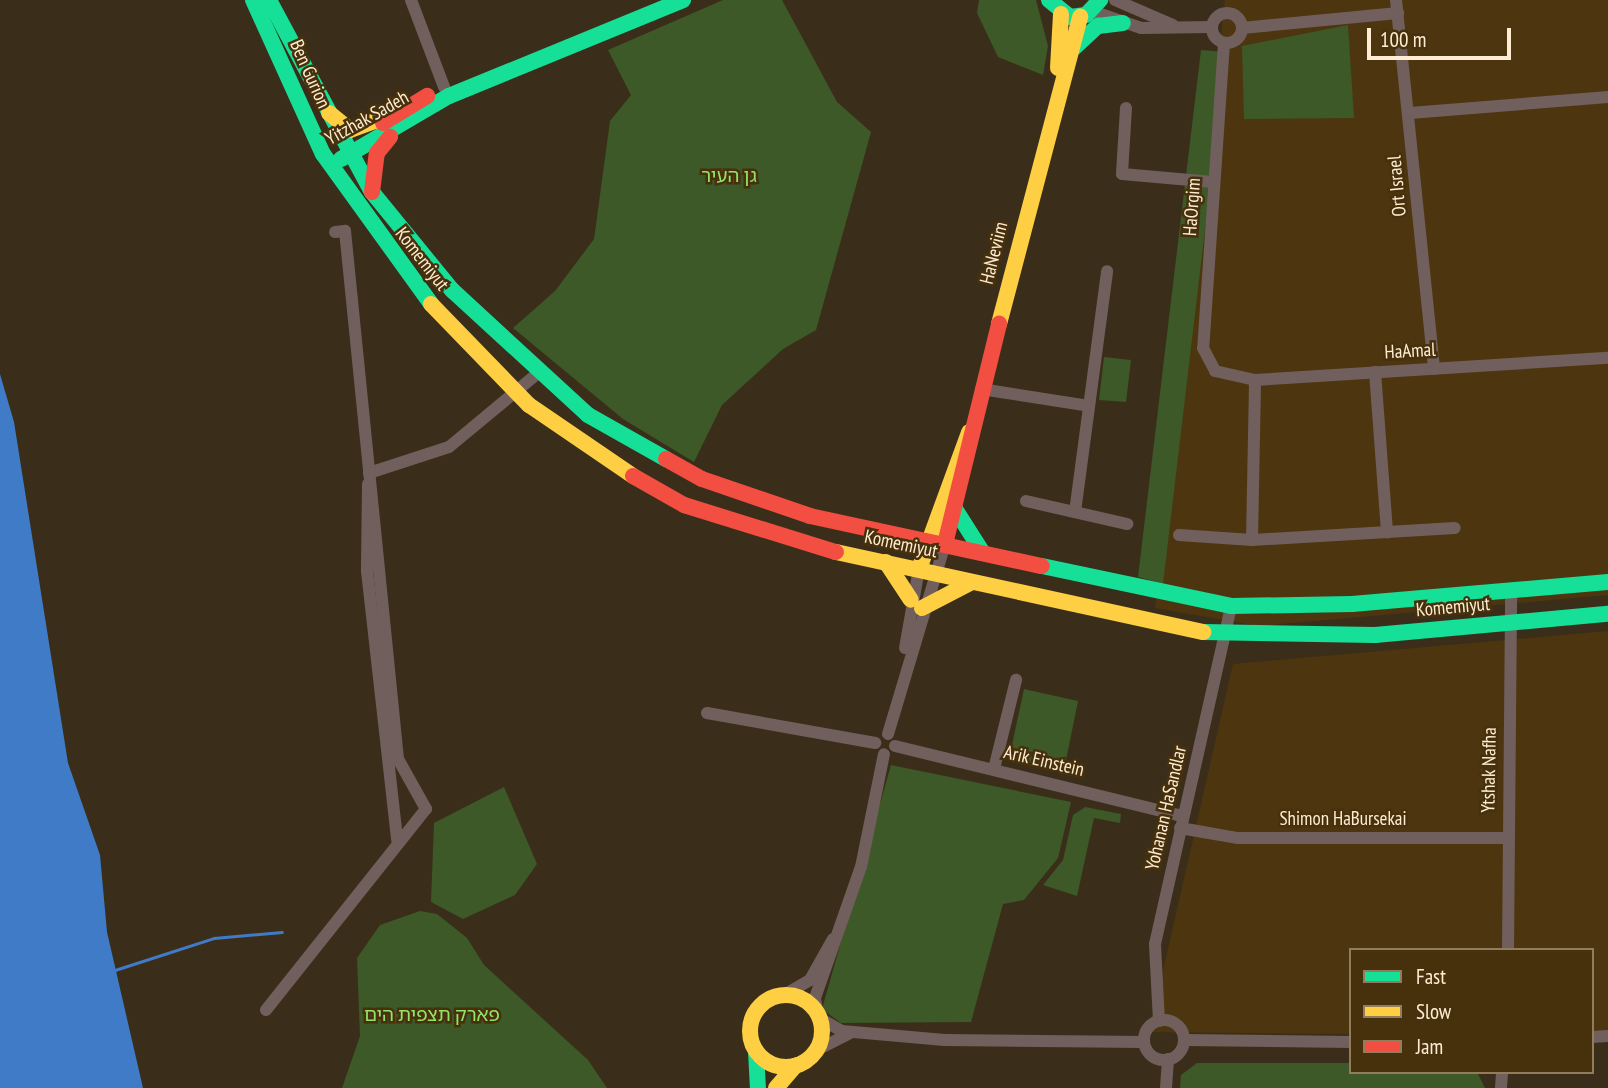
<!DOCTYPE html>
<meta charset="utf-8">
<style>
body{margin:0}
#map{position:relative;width:1608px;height:1088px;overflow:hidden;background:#3a2e1a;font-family:"PT Sans Narrow","Noto Sans Hebrew",sans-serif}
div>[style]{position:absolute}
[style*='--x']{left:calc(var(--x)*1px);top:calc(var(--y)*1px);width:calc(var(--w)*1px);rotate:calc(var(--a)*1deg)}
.built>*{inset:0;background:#4d360f}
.green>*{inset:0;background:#3c5927}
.water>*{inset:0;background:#407bc8}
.stream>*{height:2.5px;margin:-1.25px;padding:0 1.25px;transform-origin:1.25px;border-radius:1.25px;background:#407bc8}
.street>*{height:12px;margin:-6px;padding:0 6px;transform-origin:6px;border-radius:6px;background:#705f5d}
.street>.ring{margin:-6px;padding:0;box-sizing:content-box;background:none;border:12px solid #705f5d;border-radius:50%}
.fast>*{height:16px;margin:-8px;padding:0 8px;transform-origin:8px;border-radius:8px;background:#16e098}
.slow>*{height:16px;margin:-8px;padding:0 8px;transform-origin:8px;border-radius:8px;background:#ffcf43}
.slow>.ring{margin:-8px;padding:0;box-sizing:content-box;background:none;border:16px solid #ffcf43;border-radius:50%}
.jam>*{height:16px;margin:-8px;padding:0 8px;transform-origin:8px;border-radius:8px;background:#f24e42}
span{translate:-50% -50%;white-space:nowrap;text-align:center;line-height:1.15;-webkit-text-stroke:5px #47310d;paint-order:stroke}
.street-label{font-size:19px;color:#ffecd2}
.park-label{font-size:19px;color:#92e467}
.legend{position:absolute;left:1349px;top:948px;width:245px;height:126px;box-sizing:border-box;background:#47310d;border:2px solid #917c5c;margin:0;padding:9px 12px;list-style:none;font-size:21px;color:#ffecd2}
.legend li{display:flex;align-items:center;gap:14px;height:35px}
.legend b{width:35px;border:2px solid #917c5c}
.scale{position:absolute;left:1367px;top:28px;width:144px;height:32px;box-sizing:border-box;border:4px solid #ffecd2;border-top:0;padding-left:9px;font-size:21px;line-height:24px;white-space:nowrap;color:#ffecd2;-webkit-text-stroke:5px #47310d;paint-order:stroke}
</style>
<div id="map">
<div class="built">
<i style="clip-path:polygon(1225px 0,1608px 0,1608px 595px,1259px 626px,1155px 608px)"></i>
<i style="clip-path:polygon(1608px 631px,1608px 1037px,1592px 1036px,1592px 950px,1351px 950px,1351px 1034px,1149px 1032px,1233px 664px)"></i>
</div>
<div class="green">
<i style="clip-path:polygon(723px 0,782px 0,837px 102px,871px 132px,816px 330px,783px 349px,722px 405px,694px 462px,623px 419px,513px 328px,555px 291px,594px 239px,610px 121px,631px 95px,608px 50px)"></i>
<i style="clip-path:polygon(979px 0,1036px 0,1048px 46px,1043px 75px,998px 57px,977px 13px)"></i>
<i style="clip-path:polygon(1348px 25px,1354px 118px,1244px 119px,1242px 46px)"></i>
<i style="clip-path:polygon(1201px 50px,1226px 52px,1163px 584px,1138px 577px)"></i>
<i style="clip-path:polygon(1104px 357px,1131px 360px,1126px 402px,1099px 400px)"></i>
<i style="clip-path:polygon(1024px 689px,1078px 701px,1064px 770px,1009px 759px)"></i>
<i style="clip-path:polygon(891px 765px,1071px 802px,1058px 858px,1024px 900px,1003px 904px,971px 1022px,841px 1023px,822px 1009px)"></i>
<i style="clip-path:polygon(504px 787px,537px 864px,515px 895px,463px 919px,431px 902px,434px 823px)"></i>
<i style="clip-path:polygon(1085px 807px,1121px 814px,1120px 823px,1094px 818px,1077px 896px,1043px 885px,1063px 860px,1073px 815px)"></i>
<i style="clip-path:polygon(420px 911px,437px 914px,467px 938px,484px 965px,588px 1060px,607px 1088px,342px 1088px,360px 1036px,357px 958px,380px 925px)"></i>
<i style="clip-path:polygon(1197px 1063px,1351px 1063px,1351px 1072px,1477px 1072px,1485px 1088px,1180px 1088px,1181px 1075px)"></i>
</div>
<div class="water">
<i style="clip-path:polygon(0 374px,14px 422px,68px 763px,100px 855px,107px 932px,143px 1088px,0 1088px)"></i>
</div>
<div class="stream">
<i style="--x:115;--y:970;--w:104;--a:-17.9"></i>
<i style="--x:214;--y:938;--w:68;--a:-5"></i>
</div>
<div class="street">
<i style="--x:411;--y:0;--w:93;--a:69.2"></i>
<i style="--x:1115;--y:0;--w:63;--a:23.3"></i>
<i style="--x:1396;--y:0;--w:371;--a:84.1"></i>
<i style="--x:1092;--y:11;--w:52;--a:19.1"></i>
<i style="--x:1141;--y:28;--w:70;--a:-0.8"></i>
<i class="ring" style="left:1212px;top:13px;width:18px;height:18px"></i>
<i style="--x:1242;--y:28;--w:157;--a:-5.5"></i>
<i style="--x:1224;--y:43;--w:306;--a:93.9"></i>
<i style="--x:1203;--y:348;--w:26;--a:62"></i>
<i style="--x:1215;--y:371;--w:41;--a:12.7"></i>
<i style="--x:1255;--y:380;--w:354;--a:-3.6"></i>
<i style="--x:1126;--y:108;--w:66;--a:93.5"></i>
<i style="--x:1122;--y:174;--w:91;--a:5"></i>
<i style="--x:1410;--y:113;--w:199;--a:-4.6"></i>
<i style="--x:1375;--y:372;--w:161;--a:85.7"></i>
<i style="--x:981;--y:389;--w:109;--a:8.9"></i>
<i style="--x:369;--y:473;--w:84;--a:-18"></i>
<i style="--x:449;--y:447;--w:114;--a:-39.7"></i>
<i style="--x:368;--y:484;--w:87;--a:90.7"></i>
<i style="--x:367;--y:571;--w:271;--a:83.6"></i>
<i style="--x:1026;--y:501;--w:104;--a:12.8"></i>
<i style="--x:1075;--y:512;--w:243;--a:-82.4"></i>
<i style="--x:1179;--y:535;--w:73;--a:3.9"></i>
<i style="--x:1252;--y:540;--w:203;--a:-3.4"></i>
<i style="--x:1252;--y:540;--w:160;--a:-88.9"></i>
<i style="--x:905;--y:648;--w:80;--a:-80"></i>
<i style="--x:707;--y:713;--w:171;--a:10.1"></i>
<i style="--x:888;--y:734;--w:198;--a:-73.3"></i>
<i style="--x:895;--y:746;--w:295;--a:13.7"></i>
<i style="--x:994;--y:769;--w:92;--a:-76.1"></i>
<i style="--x:1180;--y:828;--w:59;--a:9.8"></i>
<i style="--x:1238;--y:838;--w:268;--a:0"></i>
<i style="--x:1508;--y:950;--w:359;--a:-89.5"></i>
<i style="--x:784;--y:995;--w:30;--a:-30"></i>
<i style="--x:810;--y:980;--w:47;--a:-60.7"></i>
<i style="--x:266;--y:1010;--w:257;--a:-51.5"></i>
<i style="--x:426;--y:809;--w:57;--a:-119.2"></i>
<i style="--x:398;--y:759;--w:531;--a:-95.73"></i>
<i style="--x:345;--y:231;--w:10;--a:174"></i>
<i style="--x:817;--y:1011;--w:13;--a:-99"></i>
<i style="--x:815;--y:998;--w:139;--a:-70.7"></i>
<i style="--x:861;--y:867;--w:115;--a:-78.5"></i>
<i style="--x:821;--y:1019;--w:24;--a:30"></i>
<i style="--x:842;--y:1031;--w:103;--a:5"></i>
<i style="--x:945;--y:1040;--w:199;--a:0.6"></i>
<i class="ring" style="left:1144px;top:1020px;width:28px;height:28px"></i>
<i style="--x:1159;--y:1021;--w:77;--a:-93"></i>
<i style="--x:1155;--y:944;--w:346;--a:-77.3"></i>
<i style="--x:1592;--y:1037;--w:16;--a:-4"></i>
<i style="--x:1184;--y:1040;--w:167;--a:0.7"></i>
<i style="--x:817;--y:1050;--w:38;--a:-27"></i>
<i style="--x:1166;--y:1088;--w:29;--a:-86"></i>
<i style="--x:1501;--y:1088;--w:16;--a:-86"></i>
</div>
<div class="fast">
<i style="--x:253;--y:0;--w:169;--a:65.6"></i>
<i style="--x:323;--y:154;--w:185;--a:54.2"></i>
<i style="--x:269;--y:0;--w:218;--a:61.8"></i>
<i style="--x:372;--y:192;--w:127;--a:50.8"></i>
<i style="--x:452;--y:290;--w:185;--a:42.6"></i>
<i style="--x:588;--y:415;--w:90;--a:29.4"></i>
<i style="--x:1049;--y:0;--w:27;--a:39"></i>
<i style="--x:1070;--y:17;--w:16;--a:-7"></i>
<i style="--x:1086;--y:15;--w:21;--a:-47"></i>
<i style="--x:1074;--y:48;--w:33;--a:-43"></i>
<i style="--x:1098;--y:26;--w:25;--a:-7"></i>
<i style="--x:341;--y:159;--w:125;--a:-30.3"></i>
<i style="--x:449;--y:96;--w:253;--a:-22.3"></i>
<i style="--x:955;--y:509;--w:49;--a:57.6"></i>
<i style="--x:1042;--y:566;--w:193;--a:11.9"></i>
<i style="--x:1231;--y:606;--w:121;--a:-0.9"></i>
<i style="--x:1352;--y:604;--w:257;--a:-4.9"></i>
<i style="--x:1203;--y:632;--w:172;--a:1"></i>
<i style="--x:1375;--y:635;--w:234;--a:-5.2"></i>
<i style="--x:756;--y:1051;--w:37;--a:87"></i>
</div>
<div class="slow">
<i style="--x:1058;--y:68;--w:54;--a:-86.8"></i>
<i style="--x:329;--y:113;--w:27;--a:39"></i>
<i style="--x:350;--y:130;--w:44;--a:-20.1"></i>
<i style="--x:431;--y:304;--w:141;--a:45.9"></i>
<i style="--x:529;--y:405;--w:126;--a:34.3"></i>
<i style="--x:999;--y:324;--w:318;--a:-75.2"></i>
<i style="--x:836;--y:552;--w:376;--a:12.3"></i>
<i style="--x:886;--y:562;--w:45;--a:56.7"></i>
<i style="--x:919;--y:569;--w:146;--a:-69.9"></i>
<i style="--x:922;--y:608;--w:56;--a:-27.5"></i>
<i class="ring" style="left:750px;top:995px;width:56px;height:56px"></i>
<i style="--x:776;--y:1088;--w:30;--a:-49"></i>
</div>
<div class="jam">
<i style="--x:383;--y:123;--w:52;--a:-31.5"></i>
<i style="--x:372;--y:192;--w:39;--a:-83"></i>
<i style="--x:377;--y:153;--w:21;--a:-51"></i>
<i style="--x:666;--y:459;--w:41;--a:29.1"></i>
<i style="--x:702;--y:479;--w:114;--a:18.9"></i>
<i style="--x:810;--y:516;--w:237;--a:12.2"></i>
<i style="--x:633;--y:476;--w:59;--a:29.6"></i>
<i style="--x:684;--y:505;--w:159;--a:17.2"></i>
<i style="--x:945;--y:544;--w:227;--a:-76.2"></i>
</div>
<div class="street-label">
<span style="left:310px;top:74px;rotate:66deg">Ben Gurion</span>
<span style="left:367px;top:118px;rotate:-29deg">Yitzhak Sadeh</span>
<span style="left:1397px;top:186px;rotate:-95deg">Ort Israel</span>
<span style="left:1192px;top:207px;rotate:-86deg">HaOrgim</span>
<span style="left:994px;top:253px;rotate:-76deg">HaNeviim</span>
<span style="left:422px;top:259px;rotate:52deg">Komemiyut</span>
<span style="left:1410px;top:351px;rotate:-3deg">HaAmal</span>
<span style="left:901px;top:544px;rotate:12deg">Komemiyut</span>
<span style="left:1453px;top:607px;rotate:-5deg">Komemiyut</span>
<span style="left:1044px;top:761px;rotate:13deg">Arik Einstein</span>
<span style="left:1489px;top:770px;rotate:-89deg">Ytshak Nafha</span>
<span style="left:1166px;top:808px;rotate:-77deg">Yohanan HaSandlar</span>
<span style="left:1343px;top:819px">Shimon HaBursekai</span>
</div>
<div class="park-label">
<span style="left:729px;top:176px">גן העיר</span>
<span style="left:432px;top:1015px">פארק תצפית הים</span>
</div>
<ul class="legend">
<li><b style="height:9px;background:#16e098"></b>Fast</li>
<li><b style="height:9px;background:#ffcf43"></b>Slow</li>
<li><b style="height:9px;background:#f24e42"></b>Jam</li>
</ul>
<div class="scale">100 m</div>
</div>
